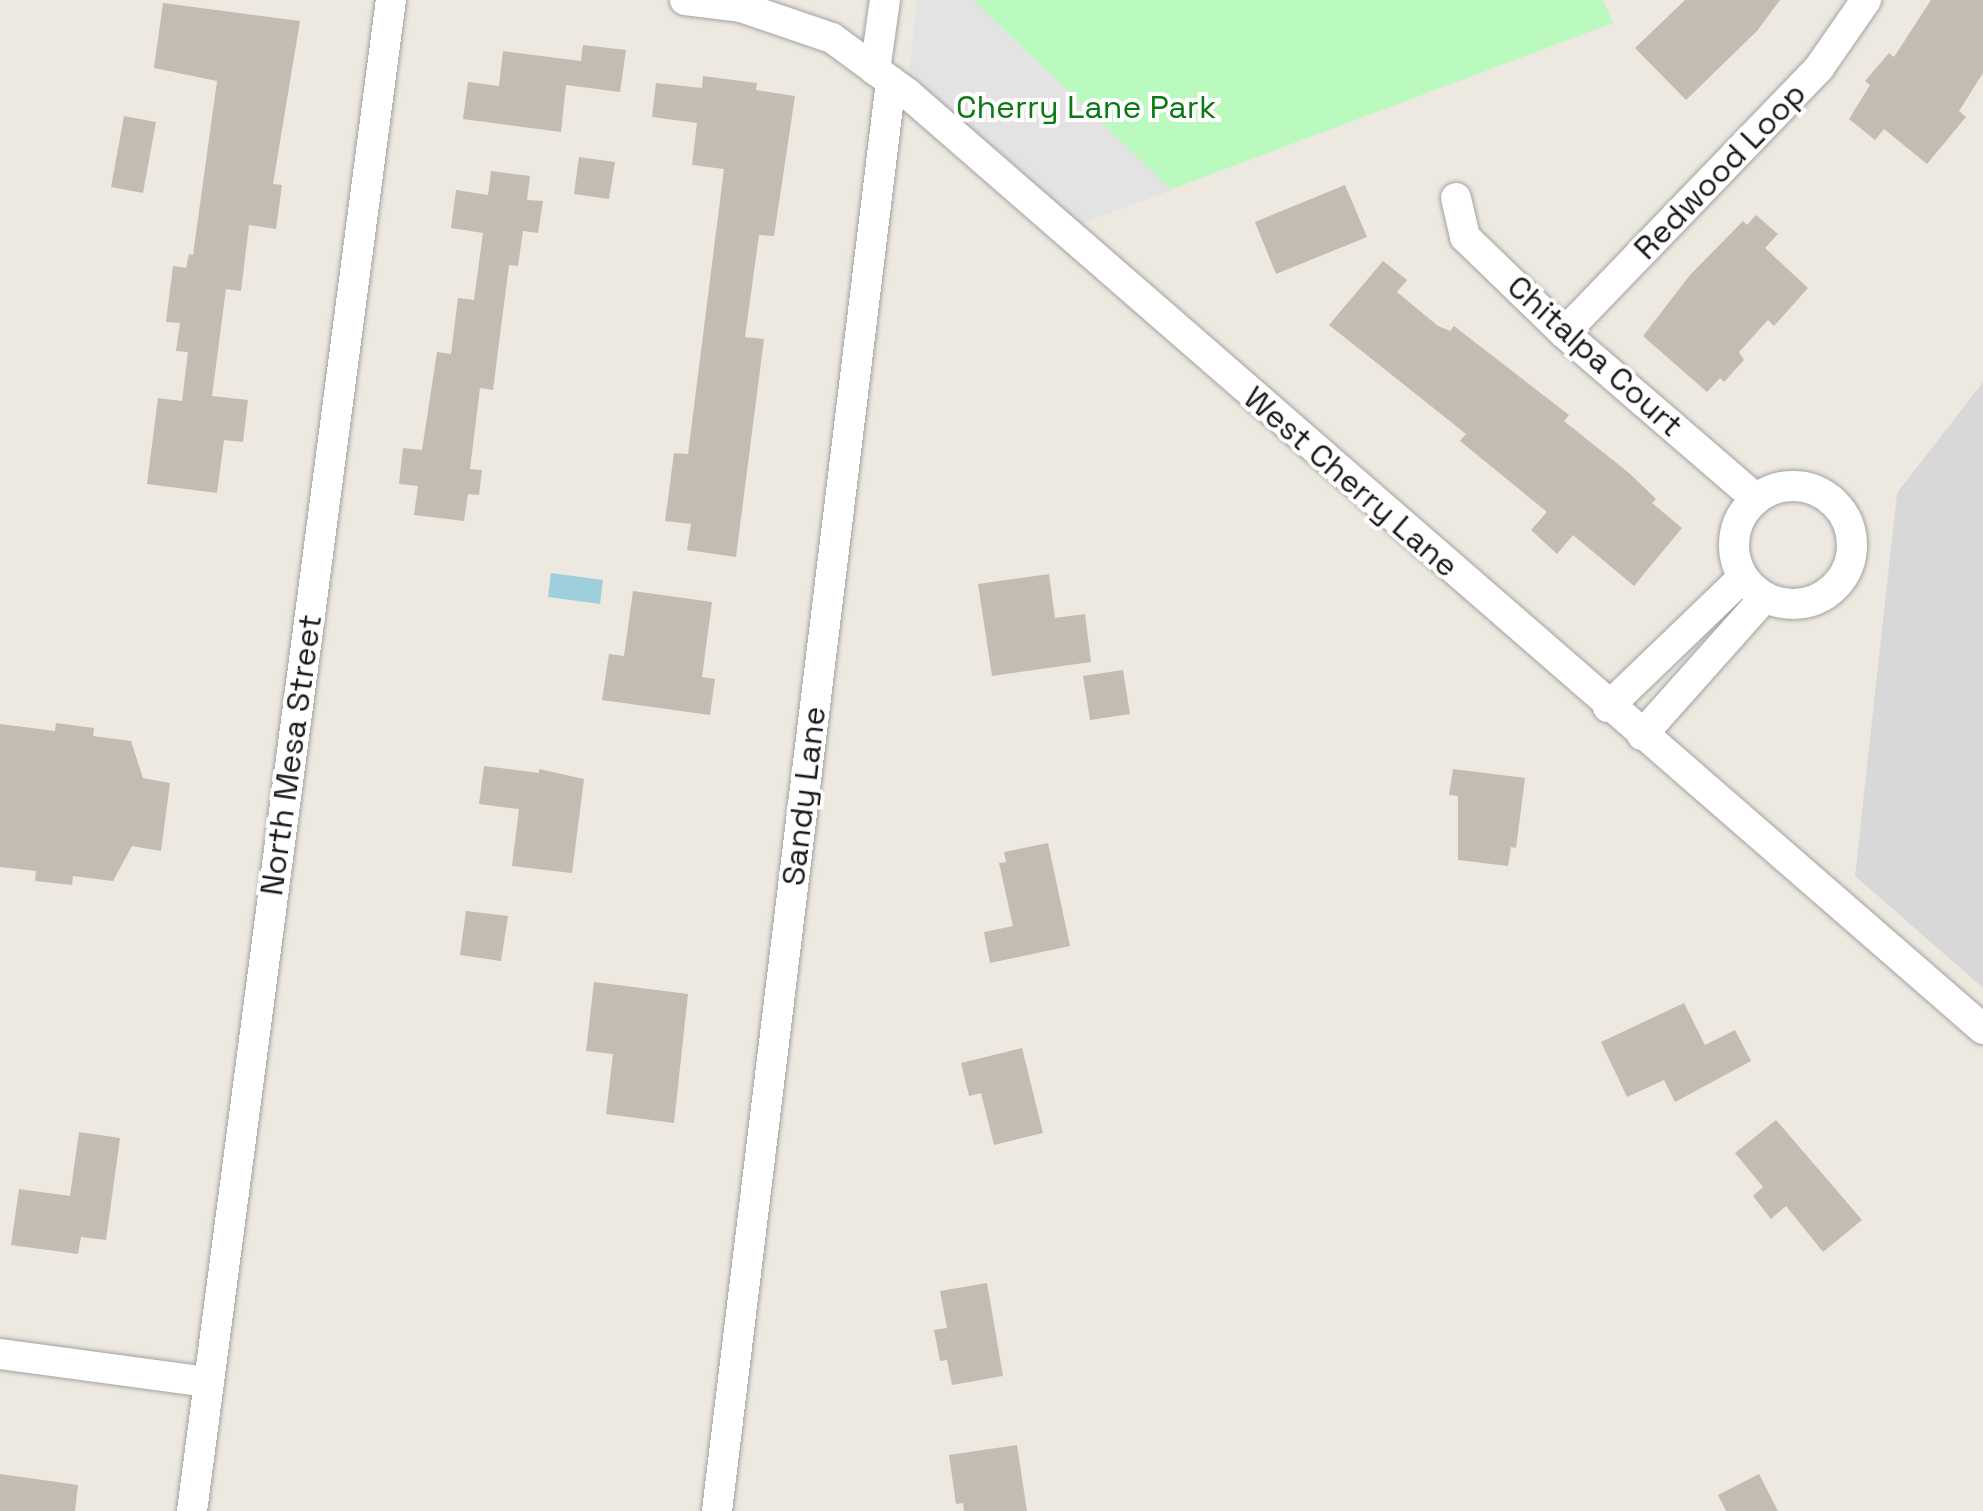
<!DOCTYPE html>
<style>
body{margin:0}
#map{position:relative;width:1983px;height:1511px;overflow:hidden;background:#ede9e0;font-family:"Space Grotesk",sans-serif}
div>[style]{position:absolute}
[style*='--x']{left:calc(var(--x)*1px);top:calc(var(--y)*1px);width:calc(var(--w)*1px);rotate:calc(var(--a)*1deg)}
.residential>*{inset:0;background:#d9d8d8}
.park>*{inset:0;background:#bafabf}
.parking>*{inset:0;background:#e3e3e3}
.water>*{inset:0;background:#9fcedc}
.building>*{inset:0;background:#c4bbb3}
.roads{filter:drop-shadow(0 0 2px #a2a2a2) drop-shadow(0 0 2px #a2a2a2)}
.minor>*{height:30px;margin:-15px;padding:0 15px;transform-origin:15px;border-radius:15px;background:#fff}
.minor>.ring{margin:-15px;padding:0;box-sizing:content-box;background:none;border:30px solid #fff;border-radius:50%}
span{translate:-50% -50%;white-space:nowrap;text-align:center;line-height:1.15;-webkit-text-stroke:8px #fff;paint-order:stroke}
.park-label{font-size:32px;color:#097913}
.street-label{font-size:32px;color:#1b1b1b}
</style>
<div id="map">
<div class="residential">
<i style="clip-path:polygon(1983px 382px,1983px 988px,1855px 876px,1897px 493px)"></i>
</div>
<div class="park">
<i style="clip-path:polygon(918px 0,1603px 0,1613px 23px,1063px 230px)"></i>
</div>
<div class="parking">
<i style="clip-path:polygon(917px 0,973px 0,1172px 190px,1063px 230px,907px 93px)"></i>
</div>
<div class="water">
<i style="clip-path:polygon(551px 573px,603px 580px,600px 604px,548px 597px)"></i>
</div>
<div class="building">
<i style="clip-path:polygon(1685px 0,1780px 0,1757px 31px,1686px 100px,1635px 48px)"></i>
<i style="clip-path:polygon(1931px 0,1983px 0,1983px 73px,1959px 111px,1966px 117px,1927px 164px,1884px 129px,1875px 140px,1849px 119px,1870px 85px,1865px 81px,1889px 53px,1894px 57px)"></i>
<i style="clip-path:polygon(163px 3px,300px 21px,273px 184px,282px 185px,276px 229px,249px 225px,241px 291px,226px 289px,212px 396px,248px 400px,243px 442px,224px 440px,217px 493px,147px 484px,158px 398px,182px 401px,188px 352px,176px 351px,180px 323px,166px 322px,173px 266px,186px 268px,189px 254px,193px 255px,217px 81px,154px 68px)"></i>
<i style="clip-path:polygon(583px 45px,626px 50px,620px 92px,566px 85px,561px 132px,463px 119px,468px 82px,499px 86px,503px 51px,581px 61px)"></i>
<i style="clip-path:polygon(703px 76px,757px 83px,756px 90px,795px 96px,774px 236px,759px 235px,745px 337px,764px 339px,736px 557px,687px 550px,691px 524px,665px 521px,674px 453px,688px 454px,724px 169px,692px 165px,697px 123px,652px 117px,656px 83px,702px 88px)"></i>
<i style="clip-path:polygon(124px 116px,156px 122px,143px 193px,111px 187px)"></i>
<i style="clip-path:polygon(579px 157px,615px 162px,609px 199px,574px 194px)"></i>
<i style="clip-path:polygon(491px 171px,530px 176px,527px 200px,543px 201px,538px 233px,523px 231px,518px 266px,509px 265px,493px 390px,480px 388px,470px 469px,482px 470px,479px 495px,468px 494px,464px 521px,414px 515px,418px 486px,399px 484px,403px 448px,422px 450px,437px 352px,451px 354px,458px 298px,474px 300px,483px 233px,451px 228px,456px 190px,488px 195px)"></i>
<i style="clip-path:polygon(1345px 185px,1367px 237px,1276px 274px,1255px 222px)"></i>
<i style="clip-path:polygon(1756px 215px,1778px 234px,1765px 248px,1808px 288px,1774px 326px,1768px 320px,1739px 352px,1744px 360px,1724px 382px,1720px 378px,1707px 392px,1643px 336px,1690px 275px,1743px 221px,1747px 225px)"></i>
<i style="clip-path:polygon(1383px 261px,1407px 280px,1397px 292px,1438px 326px,1450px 331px,1454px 326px,1569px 415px,1564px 421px,1629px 473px,1656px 499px,1652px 503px,1682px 528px,1634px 586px,1573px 535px,1557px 554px,1531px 530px,1547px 512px,1460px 441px,1466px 434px,1329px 325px)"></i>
<i style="clip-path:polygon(1049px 574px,1055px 618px,1085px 614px,1091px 662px,992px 676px,978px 584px)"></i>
<i style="clip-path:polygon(633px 591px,712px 602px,702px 677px,715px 679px,710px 715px,602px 700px,609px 654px,624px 656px)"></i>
<i style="clip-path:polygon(1123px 670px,1130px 714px,1090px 720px,1083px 676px)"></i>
<i style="clip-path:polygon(56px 723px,94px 728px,93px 736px,131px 741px,143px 778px,170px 783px,161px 851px,132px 846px,113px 881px,73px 876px,72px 885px,35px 881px,36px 871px,0 867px,0 724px,55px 731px)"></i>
<i style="clip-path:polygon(484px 766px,539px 773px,539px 769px,584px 779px,572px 873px,512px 866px,519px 809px,479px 804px)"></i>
<i style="clip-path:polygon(1453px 769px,1525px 778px,1516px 848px,1511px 847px,1508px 866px,1458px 860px,1458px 796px,1449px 795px)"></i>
<i style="clip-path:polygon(1048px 843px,1070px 946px,990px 963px,984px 932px,1013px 926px,999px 863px,1006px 862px,1004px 852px)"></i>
<i style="clip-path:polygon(466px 911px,508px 916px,501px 961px,460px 955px)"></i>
<i style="clip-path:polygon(594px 982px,688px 994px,674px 1123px,606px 1114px,613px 1054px,586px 1051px)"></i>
<i style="clip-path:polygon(1684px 1003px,1705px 1045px,1735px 1030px,1751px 1061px,1675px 1102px,1664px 1080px,1627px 1097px,1601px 1042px)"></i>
<i style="clip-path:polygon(1022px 1048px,1043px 1133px,994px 1145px,981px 1093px,969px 1096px,961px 1063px)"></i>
<i style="clip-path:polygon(1776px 1120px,1862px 1220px,1823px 1252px,1786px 1206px,1771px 1219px,1753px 1196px,1763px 1187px,1735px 1153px)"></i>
<i style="clip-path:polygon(79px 1132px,120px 1138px,106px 1240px,81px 1237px,78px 1254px,11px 1245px,19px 1189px,70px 1196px)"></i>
<i style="clip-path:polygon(987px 1283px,1003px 1376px,952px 1385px,947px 1360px,940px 1361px,934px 1330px,947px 1328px,940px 1291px)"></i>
<i style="clip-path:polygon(1017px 1445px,1027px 1511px,964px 1511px,963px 1503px,956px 1504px,949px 1455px)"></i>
<i style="clip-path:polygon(0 1474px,78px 1485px,75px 1511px,0 1511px)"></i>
<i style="clip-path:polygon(1759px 1474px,1778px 1511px,1726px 1511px,1718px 1495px)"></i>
</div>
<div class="roads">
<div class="minor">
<i style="--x:685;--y:0;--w:56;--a:7.1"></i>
<i style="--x:741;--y:7;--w:96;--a:18.8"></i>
<i style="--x:832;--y:38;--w:93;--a:36.3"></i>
<i style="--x:907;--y:93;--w:1426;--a:41.02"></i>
<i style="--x:875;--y:70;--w:71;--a:-81.9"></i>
<i style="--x:1456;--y:198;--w:40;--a:77"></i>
<i style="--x:1465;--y:237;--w:138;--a:44.1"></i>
<i style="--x:1564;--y:333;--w:254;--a:40.8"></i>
<i style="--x:1564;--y:333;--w:368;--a:-46.1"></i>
<i style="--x:1819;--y:68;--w:83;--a:-55.3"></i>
<i class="ring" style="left:1734px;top:486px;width:88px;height:88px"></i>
<i style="--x:1608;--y:707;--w:185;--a:-43.9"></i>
<i style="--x:1642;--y:735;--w:183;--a:-48.3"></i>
<i style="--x:0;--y:1354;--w:210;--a:7.7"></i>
<i style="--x:192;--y:1511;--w:1524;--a:-82.5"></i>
<i style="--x:717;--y:1511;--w:1440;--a:-83.06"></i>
</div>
</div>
<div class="park-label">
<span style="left:1086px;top:107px">Cherry Lane Park</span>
</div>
<div class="street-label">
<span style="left:1720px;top:171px;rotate:-46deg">Redwood Loop</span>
<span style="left:1595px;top:356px;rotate:42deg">Chitalpa Court</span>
<span style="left:1351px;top:482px;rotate:41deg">West Cherry Lane</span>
<span style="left:291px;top:755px;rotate:-82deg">North Mesa Street</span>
<span style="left:804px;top:796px;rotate:-83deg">Sandy Lane</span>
</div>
</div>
